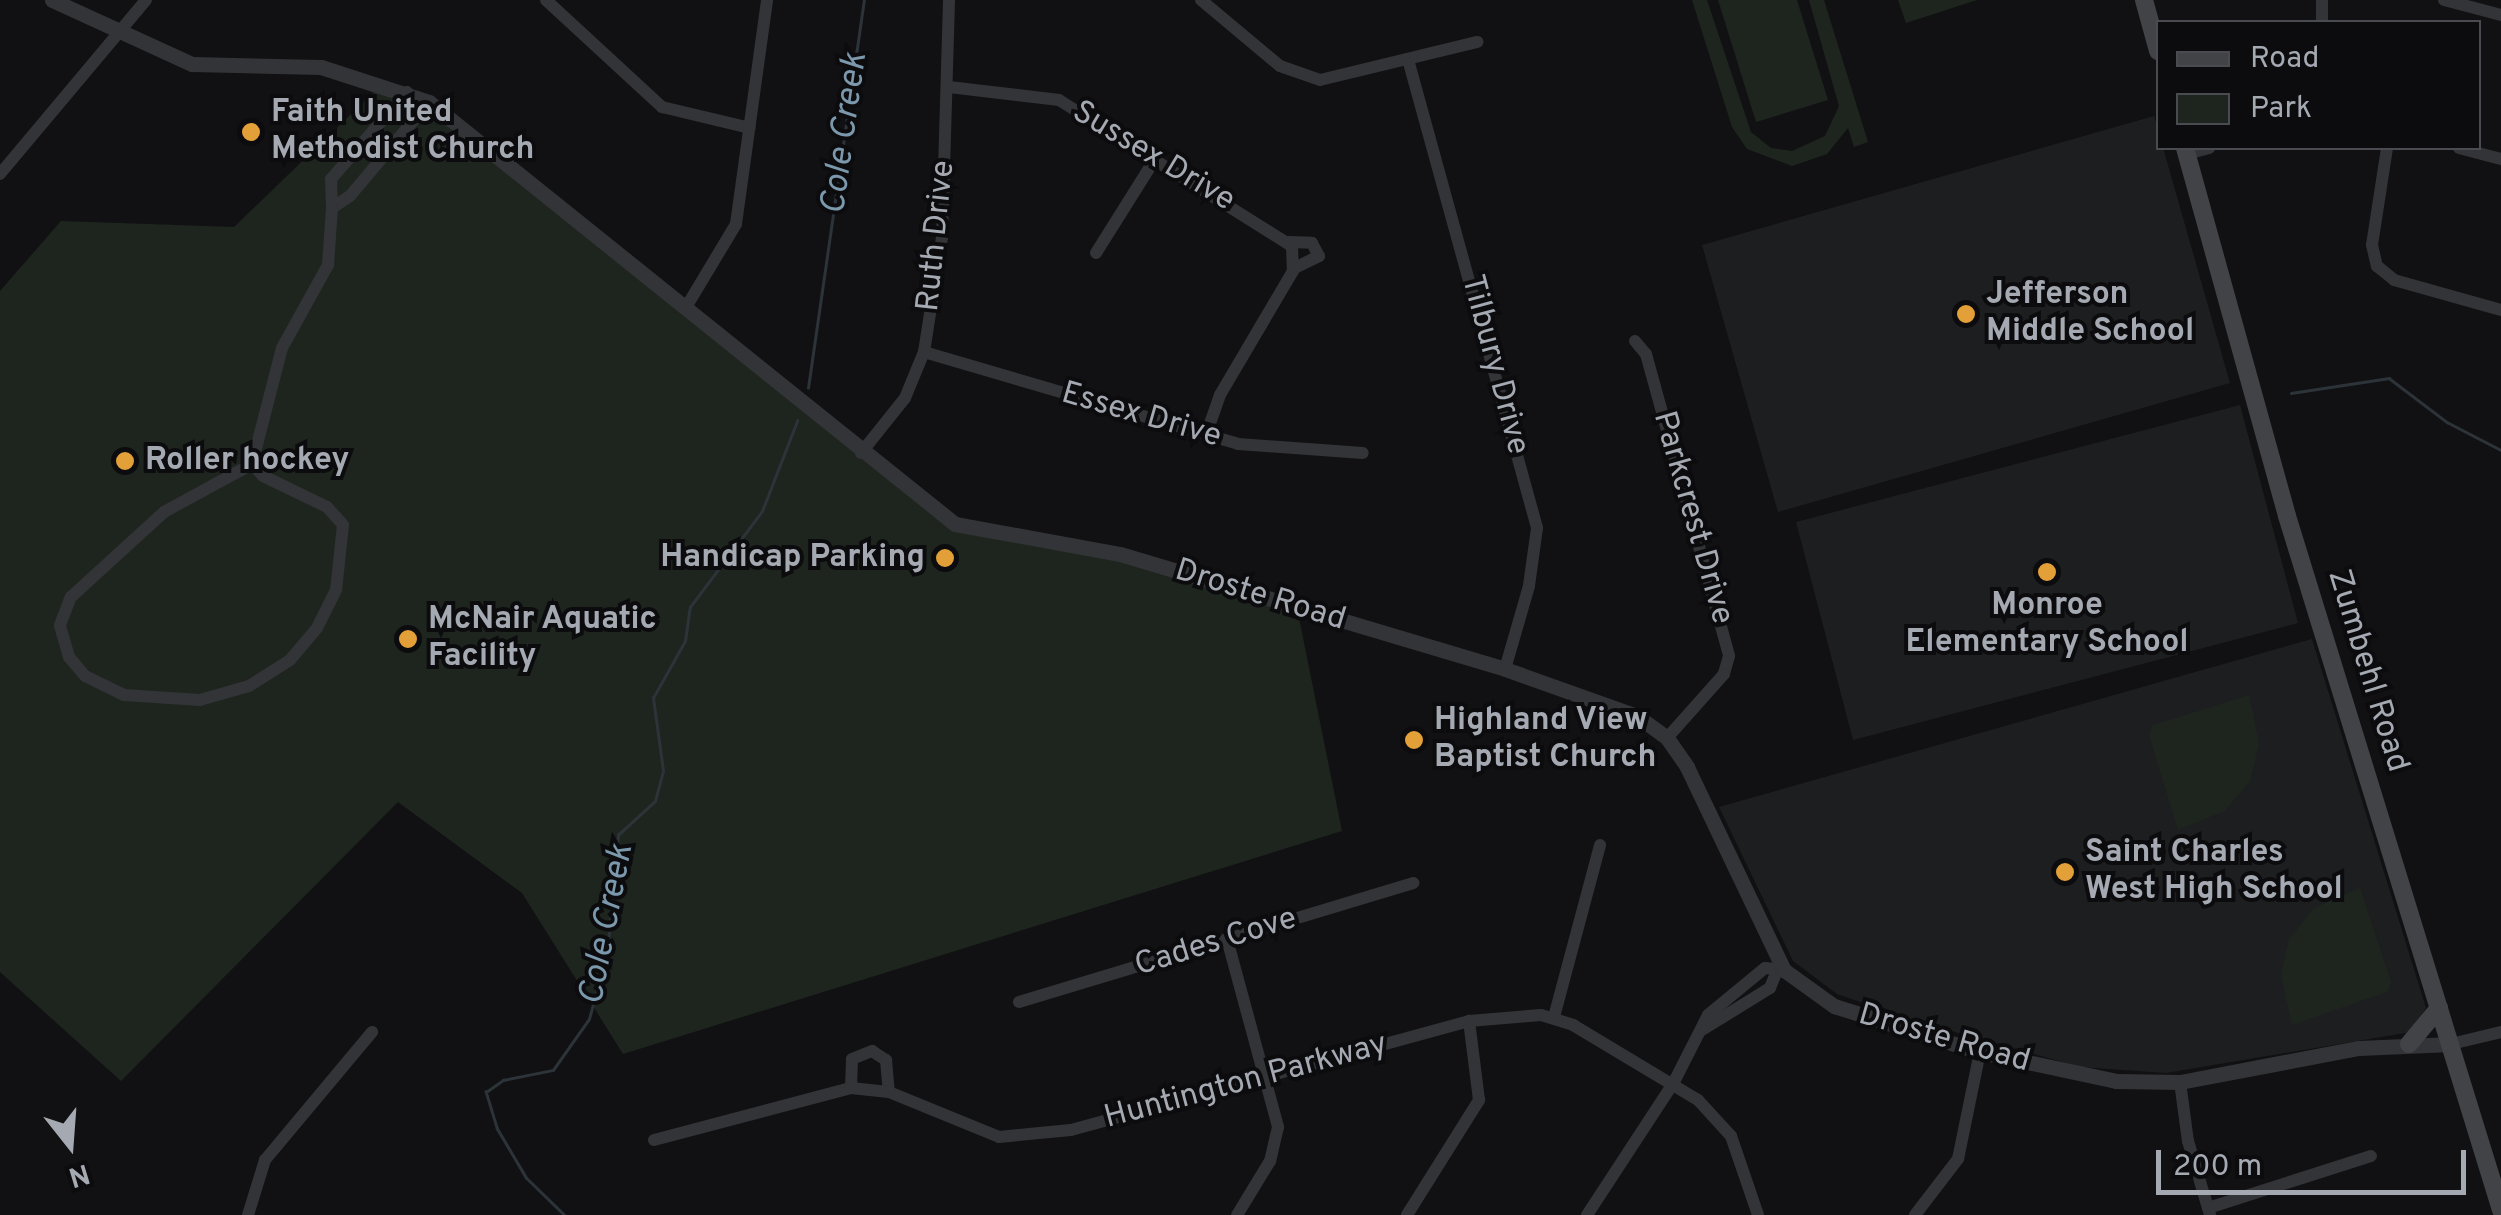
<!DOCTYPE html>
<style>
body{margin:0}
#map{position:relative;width:2501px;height:1215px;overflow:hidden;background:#111113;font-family:Overpass,sans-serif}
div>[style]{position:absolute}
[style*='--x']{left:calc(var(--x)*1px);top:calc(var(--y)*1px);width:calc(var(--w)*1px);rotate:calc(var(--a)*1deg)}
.built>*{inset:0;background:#1d1e20}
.green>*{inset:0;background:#1e251e}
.stream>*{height:2.5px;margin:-1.25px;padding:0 1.25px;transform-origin:1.25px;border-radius:1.25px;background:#2c343a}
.minor>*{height:12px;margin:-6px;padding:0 6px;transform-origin:6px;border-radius:6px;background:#333437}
.tertiary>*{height:15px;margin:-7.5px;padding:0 7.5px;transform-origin:7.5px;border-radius:7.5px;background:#333437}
.secondary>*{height:18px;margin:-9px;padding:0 9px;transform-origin:9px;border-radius:9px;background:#414347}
.dots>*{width:28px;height:28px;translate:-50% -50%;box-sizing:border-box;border:5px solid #0c0c0e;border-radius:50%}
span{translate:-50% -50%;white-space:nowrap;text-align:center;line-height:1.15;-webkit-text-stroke:8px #0c0c0e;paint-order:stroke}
.poi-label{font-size:32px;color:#a4a9b2;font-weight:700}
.left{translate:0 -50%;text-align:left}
.right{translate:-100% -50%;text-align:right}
.street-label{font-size:32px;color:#a4a9b2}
.water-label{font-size:35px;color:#7c98ac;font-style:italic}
.legend{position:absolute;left:2156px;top:20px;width:325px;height:130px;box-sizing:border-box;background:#0c0c0e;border:2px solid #494b50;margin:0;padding:12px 18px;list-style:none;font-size:30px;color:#a4a9b2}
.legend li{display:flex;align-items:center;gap:20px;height:50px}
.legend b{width:50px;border:2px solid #494b50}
.north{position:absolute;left:20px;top:1095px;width:100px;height:100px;-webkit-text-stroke:8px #0c0c0e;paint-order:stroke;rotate:163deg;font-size:28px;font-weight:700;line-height:40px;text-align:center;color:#a4a9b2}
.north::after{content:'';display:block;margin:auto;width:35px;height:45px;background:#a4a9b2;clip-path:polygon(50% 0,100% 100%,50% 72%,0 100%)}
.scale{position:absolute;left:2156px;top:1150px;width:310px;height:45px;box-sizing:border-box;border:5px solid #a4a9b2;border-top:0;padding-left:12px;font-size:30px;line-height:35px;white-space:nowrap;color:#a4a9b2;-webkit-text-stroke:8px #0c0c0e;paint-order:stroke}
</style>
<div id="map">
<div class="built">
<i style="clip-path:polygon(2154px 116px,2230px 383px,1778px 512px,1702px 245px)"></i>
<i style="clip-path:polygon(2240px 405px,2298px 623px,1853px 740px,1796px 522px)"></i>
<i style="clip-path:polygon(2312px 639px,2426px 1008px,2411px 1032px,2166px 1073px,2080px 1067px,1916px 1021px,1837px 994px,1793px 961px,1719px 807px)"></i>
</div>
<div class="green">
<i style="clip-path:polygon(1692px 0,1707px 0,1751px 132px,1771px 148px,1792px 151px,1825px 136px,1839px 106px,1809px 0,1824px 0,1868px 142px,1854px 147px,1848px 128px,1827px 154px,1792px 166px,1747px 149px,1732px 127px)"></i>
<i style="clip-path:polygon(1718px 0,1797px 0,1828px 100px,1756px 122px)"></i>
<i style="clip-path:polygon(1898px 0,1977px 0,1906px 23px)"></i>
<i style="clip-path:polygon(374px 92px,416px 96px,955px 524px,1120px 554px,1297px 608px,1342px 831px,623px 1054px,522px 893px,398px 802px,121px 1081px,0 972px,0 291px,61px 221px,234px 227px)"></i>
<i style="clip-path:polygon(2249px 695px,2259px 744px,2250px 781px,2225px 811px,2178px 830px,2149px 735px,2153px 725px)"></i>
<i style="clip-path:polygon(2360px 888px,2391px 982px,2387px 992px,2292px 1025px,2281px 975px,2289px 939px,2314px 908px)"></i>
</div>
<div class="stream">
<i style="--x:808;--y:388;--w:392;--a:-81.8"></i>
<i style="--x:2291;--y:393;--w:99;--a:-8.7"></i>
<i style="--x:2389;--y:378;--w:73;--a:37.2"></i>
<i style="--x:2447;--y:422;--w:61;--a:27.4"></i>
<i style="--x:564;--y:1215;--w:53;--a:-135.8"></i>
<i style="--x:526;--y:1178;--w:57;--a:-120.6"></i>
<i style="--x:497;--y:1129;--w:39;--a:-107"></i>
<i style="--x:486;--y:1092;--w:21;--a:-35"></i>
<i style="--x:503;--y:1080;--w:51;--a:-11.3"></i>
<i style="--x:553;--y:1070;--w:62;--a:-54.8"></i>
<i style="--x:589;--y:1019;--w:69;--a:-75"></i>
<i style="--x:607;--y:952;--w:118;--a:-84.6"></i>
<i style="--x:618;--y:835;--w:50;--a:-42.6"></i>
<i style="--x:655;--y:801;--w:31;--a:-75"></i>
<i style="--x:663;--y:771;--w:74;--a:-97.8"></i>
<i style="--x:653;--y:698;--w:65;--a:-60.7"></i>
<i style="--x:685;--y:641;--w:34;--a:-82"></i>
<i style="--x:690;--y:607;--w:120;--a:-53.1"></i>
<i style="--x:762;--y:511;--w:97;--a:-68.7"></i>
</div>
<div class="minor">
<i style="--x:546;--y:0;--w:158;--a:42.7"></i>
<i style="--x:662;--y:107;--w:90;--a:13.4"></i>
<i style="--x:1201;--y:0;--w:103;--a:39.9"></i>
<i style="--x:1280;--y:66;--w:42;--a:19.3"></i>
<i style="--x:1320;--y:80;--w:162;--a:-13.6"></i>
<i style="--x:2322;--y:0;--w:22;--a:90"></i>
<i style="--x:2444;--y:0;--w:59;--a:14.7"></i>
<i style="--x:1409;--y:63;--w:482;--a:74.6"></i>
<i style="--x:1537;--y:528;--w:59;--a:97.9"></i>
<i style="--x:1529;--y:586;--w:86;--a:106.1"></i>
<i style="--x:949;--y:87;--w:111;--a:6.7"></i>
<i style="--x:1059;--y:100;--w:275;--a:32.1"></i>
<i style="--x:1292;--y:246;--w:25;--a:88"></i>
<i style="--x:1293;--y:271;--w:144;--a:120.5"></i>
<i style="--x:1220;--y:395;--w:42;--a:109.3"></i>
<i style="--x:407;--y:92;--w:116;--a:131.1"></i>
<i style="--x:331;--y:179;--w:29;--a:88"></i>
<i style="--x:332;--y:208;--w:22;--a:-34"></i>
<i style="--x:350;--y:196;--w:123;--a:-50"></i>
<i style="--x:2387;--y:148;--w:98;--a:98.8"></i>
<i style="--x:2372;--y:245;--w:22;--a:77"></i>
<i style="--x:2377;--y:266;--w:22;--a:39"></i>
<i style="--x:2394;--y:280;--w:111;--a:15.7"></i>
<i style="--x:2459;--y:148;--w:43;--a:14.7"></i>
<i style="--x:2187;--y:154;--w:23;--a:-15"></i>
<i style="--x:0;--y:174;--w:227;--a:-50"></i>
<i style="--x:1289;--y:242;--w:23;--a:2"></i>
<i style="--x:1312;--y:243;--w:15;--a:62"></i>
<i style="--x:1319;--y:256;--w:28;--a:154"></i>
<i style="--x:1096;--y:253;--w:111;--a:-57.9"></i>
<i style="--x:685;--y:309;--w:99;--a:-59"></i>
<i style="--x:736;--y:224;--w:226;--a:-82.1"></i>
<i style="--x:1635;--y:341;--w:17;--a:50"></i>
<i style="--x:1646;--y:354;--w:313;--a:74.6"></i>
<i style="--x:1729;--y:656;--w:19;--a:106"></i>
<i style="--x:1724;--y:674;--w:86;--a:131.7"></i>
<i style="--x:924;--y:352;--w:327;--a:16.3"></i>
<i style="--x:1238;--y:444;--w:125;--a:4.1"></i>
<i style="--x:861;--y:453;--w:70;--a:-51.3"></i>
<i style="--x:905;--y:398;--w:50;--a:-67.6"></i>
<i style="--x:924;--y:352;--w:116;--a:-81.1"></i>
<i style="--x:942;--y:237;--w:237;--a:-88.3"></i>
<i style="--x:252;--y:464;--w:16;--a:47"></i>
<i style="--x:263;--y:476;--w:71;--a:25.8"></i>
<i style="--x:327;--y:507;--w:24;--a:48"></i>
<i style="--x:343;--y:525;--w:65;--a:96.1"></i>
<i style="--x:336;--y:590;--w:42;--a:116.6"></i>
<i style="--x:317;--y:628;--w:42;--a:130.2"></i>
<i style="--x:290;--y:660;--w:49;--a:147.6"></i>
<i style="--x:249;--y:686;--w:51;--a:164.1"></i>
<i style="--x:200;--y:700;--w:76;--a:-176.2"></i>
<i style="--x:124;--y:695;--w:43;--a:-154"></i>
<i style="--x:85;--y:676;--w:25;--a:-130"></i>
<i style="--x:69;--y:657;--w:33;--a:-106"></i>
<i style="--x:60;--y:625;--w:30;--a:-69"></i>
<i style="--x:71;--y:597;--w:126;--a:-42.4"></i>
<i style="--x:164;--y:512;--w:100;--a:-28.6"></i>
<i style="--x:252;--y:464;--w:120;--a:-75.5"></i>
<i style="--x:282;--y:348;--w:95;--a:-61"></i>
<i style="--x:328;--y:265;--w:57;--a:-86"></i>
<i style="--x:1227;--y:939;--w:195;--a:74.8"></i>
<i style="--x:1278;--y:1127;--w:35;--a:103"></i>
<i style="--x:1270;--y:1161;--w:63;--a:121.4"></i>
<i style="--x:1019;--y:1002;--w:412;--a:-16.8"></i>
<i style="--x:1554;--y:1017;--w:178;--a:-75"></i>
<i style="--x:1702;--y:1030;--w:80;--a:-31.7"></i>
<i style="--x:1770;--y:988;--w:16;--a:-68"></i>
<i style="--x:2451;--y:1044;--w:51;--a:-13.5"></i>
<i style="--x:2180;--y:1082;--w:60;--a:82.3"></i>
<i style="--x:2188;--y:1141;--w:77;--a:73.4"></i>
<i style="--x:851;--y:1088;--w:29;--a:-88"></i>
<i style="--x:852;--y:1059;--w:22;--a:-22"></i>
<i style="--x:872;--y:1051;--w:17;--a:33"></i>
<i style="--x:886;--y:1060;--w:32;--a:85"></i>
<i style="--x:654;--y:1140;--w:204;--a:-14.8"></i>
<i style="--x:851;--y:1088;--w:38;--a:6"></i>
<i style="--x:889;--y:1092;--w:119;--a:22.2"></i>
<i style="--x:999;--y:1137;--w:72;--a:-5.6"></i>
<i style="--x:1071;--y:1130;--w:413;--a:-15.3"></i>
<i style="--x:1469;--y:1021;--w:72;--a:-4.8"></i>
<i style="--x:1541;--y:1015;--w:34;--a:17"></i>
<i style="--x:1573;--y:1025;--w:146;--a:31"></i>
<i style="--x:1698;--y:1100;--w:49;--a:47.5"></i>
<i style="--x:1731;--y:1136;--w:83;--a:71.1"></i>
<i style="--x:2208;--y:1208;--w:171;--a:-17.7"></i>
<i style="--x:248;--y:1215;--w:58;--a:-72.8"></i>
<i style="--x:265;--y:1160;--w:167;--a:-50.1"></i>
<i style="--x:1407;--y:1215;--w:136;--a:-57.9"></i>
<i style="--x:1479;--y:1100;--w:80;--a:-97.2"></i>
<i style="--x:1587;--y:1215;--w:159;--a:-56.8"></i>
<i style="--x:1674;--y:1082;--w:75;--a:-63.1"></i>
<i style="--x:1708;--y:1015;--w:74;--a:-39.5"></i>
<i style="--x:1765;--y:968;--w:19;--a:6"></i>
<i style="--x:1915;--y:1215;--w:71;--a:-52.5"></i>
<i style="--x:1958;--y:1159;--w:109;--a:-78.4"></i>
</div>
<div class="tertiary">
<i style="--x:52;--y:0;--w:154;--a:24.6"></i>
<i style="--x:192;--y:64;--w:129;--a:1.3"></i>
<i style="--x:321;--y:67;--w:114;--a:18"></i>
<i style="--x:429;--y:102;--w:674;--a:38.74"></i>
<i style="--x:955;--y:524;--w:168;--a:10.3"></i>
<i style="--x:1120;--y:554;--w:402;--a:16.6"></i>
<i style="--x:1505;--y:669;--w:140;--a:19.6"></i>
<i style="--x:1637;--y:716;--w:37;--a:36"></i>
<i style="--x:1667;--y:738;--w:35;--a:55"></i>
<i style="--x:1687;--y:767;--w:225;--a:64.5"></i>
<i style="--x:1784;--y:970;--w:62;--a:35.8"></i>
<i style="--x:1834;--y:1006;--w:153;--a:17.5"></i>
<i style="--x:1980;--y:1052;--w:139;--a:12"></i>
<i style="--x:2116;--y:1081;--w:64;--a:0.9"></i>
<i style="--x:2180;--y:1082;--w:182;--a:-10.8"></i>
<i style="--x:2359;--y:1048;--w:92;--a:-2.5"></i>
</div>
<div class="secondary">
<i style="--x:2144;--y:0;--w:53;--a:74.6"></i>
<i style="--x:2185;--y:148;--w:382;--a:74.5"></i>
<i style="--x:2287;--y:516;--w:726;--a:72.86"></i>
<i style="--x:2409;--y:1044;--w:47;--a:-50.2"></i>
</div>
<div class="dots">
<i style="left:251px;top:132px;background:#e4a038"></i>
<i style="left:1966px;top:314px;background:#e4a038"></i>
<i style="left:125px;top:461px;background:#e4a038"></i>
<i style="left:945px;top:558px;background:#e4a038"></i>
<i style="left:2047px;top:572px;background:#e4a038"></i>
<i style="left:408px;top:639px;background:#e4a038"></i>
<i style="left:1414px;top:740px;background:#e4a038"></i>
<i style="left:2065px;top:872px;background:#e4a038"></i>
</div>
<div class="poi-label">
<span class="left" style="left:271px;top:132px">Faith United<br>Methodist Church</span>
<span class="left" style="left:1986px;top:314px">Jefferson<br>Middle School</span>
<span class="left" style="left:145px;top:461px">Roller hockey</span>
<span class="right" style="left:925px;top:558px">Handicap Parking</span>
<span style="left:2047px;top:625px">Monroe<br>Elementary School</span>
<span class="left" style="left:428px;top:639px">McNair Aquatic<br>Facility</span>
<span class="left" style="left:1434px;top:740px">Highland View<br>Baptist Church</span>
<span class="left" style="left:2085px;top:872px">Saint Charles<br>West High School</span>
</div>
<div class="street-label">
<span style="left:1153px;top:157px;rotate:31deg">Sussex Drive</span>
<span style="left:937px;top:236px;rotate:-84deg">Ruth Drive</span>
<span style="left:1494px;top:365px;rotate:75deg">Tilbury Drive</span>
<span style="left:1141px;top:416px;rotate:16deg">Essex Drive</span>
<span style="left:1692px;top:518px;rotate:74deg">Parkcrest Drive</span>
<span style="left:1260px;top:596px;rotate:17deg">Droste Road</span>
<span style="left:2367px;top:671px;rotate:73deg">Zumbehl Road</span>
<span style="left:1216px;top:943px;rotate:-17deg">Cades Cove</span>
<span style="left:1944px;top:1039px;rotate:16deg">Droste Road</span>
<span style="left:1246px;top:1082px;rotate:-15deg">Huntington Parkway</span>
</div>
<div class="water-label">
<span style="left:845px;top:134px;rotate:-82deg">Cole Creek</span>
<span style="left:607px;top:925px;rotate:-79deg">Cole Creek</span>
</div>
<ul class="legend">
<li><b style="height:12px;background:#414347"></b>Road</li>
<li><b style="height:28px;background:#1e251e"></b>Park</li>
</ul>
<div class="north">N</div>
<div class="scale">200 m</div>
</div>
